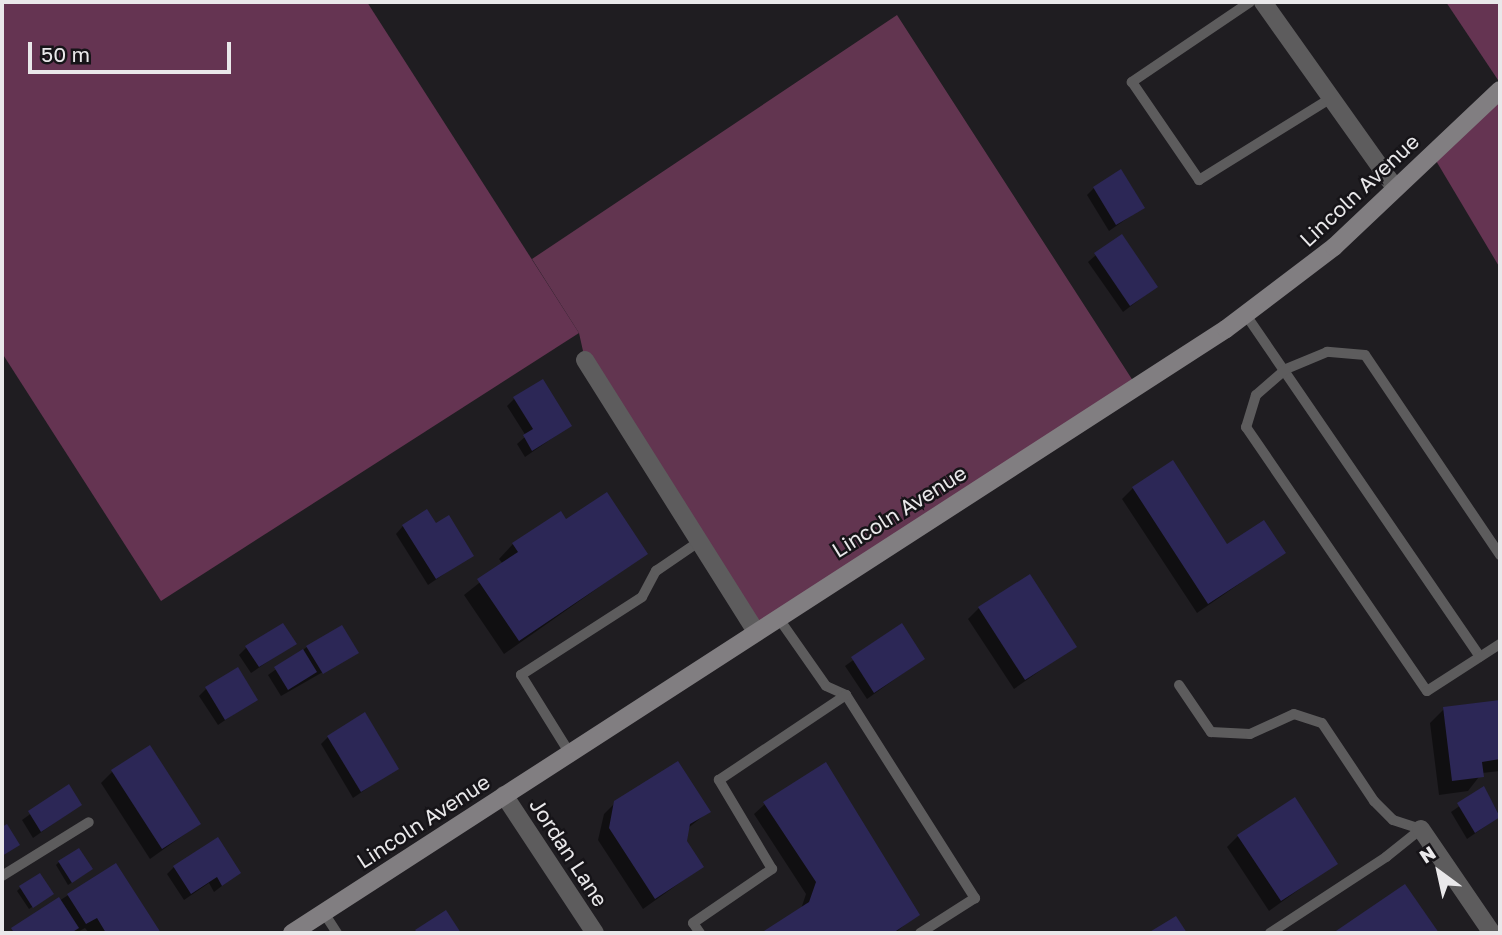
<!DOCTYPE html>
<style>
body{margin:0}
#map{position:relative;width:1502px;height:935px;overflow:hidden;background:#1f1d21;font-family:"Golos Text",sans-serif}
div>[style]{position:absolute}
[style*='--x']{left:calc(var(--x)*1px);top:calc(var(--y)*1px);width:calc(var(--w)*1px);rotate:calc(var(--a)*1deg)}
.green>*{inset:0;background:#623550}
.forest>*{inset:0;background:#653452}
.shadow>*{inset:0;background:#0007}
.building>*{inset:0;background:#2c2756}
.lane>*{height:10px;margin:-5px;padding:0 5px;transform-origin:5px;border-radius:5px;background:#5d5c5d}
.street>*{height:18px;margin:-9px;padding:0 9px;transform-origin:9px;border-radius:9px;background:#5d5c5d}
.secondary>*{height:18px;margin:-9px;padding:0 9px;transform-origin:9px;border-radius:9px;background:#817e81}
span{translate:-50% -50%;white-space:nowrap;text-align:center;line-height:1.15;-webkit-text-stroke:5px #161418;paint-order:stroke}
.street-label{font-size:21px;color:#e9e8ea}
.frame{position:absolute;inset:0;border:4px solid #e9e8ea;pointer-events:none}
.north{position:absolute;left:1404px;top:837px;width:70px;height:70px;-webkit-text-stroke:5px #161418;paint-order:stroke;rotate:327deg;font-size:19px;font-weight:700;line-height:28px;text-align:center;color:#e9e8ea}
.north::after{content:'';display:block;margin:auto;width:24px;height:32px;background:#e9e8ea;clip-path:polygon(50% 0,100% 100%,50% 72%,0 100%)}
.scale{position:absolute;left:28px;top:42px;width:203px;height:32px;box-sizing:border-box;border:4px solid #e9e8ea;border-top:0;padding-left:9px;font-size:21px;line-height:24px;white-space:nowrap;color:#e9e8ea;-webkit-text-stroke:5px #161418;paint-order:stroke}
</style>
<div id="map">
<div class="green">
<i style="clip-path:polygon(897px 15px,1137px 387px,755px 630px,585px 360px,579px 333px,532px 259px)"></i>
</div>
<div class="forest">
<i style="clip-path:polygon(2px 2px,367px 2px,579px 333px,161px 601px,2px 353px)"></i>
<i style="clip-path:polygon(1446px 2px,1500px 2px,1500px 83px)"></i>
<i style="clip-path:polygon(1500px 90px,1500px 268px,1432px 154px)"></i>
</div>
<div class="shadow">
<i style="clip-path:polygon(1094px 188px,1142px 208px,1109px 231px,1087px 195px)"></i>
<i style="clip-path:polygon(1096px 255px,1156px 287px,1123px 312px,1088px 262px)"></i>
<i style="clip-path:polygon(514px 399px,570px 426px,525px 457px,517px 444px,526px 436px,507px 406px)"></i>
<i style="clip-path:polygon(1133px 488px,1227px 547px,1284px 553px,1197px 613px,1122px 499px)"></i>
<i style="clip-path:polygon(566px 522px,646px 554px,504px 654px,464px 595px,503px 564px,499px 559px,513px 544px)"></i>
<i style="clip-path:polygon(403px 526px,472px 555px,428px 585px,396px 534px)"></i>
<i style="clip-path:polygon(979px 608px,1075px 646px,1014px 689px,968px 619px)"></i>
<i style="clip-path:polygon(901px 626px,923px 659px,867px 699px,845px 666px)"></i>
<i style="clip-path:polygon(294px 644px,251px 673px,239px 655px,246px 648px)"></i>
<i style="clip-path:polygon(307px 647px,356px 653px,281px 696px,268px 675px)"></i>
<i style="clip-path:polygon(206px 689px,256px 699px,218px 725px,199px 696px)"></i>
<i style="clip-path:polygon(1500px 702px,1500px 771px,1482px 773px,1468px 791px,1439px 795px,1430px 723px,1444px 709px)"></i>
<i style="clip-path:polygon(328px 737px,397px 768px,353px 798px,321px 744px)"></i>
<i style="clip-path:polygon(112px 772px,199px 824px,150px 859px,101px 783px)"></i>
<i style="clip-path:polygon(68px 787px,80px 805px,33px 838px,22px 820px)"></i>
<i style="clip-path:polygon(1484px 789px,1500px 816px,1467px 839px,1451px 812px)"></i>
<i style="clip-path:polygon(615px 803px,708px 812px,687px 829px,685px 841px,702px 867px,643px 909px,598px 840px,604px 814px)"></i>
<i style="clip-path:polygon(765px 804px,918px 914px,895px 933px,764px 933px,801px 909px,806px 894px,754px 814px)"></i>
<i style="clip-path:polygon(1238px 836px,1336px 863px,1269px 911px,1227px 847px)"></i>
<i style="clip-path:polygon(59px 862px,88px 872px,68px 885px,56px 865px)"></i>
<i style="clip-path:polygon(116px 865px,159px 933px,89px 933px,85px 928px,76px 933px,8px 933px)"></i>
<i style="clip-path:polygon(174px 867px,239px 873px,214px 892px,209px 883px,184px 900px,167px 874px)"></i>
<i style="clip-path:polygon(1405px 887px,1436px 933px,1336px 933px)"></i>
<i style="clip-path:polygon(20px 888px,48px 897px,29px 909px,17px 891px)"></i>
</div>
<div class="building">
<i style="clip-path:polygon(1121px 169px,1145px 208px,1116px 225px,1093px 187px)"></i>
<i style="clip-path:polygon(1122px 234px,1158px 287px,1130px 306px,1094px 253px)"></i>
<i style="clip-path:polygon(543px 379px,572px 426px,532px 451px,523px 435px,533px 429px,513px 397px)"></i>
<i style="clip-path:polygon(1173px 460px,1227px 544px,1264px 520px,1286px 553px,1208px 604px,1132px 487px)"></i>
<i style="clip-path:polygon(607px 492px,648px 554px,519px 641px,477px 579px,518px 552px,512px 543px,561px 511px,566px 519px)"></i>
<i style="clip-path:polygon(427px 509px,436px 523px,449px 515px,474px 556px,436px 579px,402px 525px)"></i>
<i style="clip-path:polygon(1030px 574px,1077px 647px,1025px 680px,978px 607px)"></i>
<i style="clip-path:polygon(283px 623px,297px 644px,259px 667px,245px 646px)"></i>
<i style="clip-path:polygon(902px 623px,925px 659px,874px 693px,851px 657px)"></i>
<i style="clip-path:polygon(342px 625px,359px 653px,323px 674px,306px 646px)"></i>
<i style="clip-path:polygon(303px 649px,317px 672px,288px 690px,274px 667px)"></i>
<i style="clip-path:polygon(238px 667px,258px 700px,225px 720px,205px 687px)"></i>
<i style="clip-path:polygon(1500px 700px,1500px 759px,1482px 762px,1484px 777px,1452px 781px,1443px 707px)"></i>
<i style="clip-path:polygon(365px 712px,399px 769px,361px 792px,327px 736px)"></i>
<i style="clip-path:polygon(150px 745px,201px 824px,162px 849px,111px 770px)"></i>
<i style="clip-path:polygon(678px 761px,711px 812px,690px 824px,687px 841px,704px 867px,655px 899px,609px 828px,614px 801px)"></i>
<i style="clip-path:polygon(826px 762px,920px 915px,893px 933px,761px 933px,809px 902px,816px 882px,763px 802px)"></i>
<i style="clip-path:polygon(69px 784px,82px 805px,41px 832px,28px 811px)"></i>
<i style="clip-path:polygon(1484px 786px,1500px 817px,1475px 833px,1457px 803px)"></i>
<i style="clip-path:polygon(1295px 797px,1338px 864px,1281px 901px,1237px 835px)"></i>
<i style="clip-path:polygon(7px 824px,20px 845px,2px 856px,2px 827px)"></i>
<i style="clip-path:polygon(218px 837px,241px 873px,222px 886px,217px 877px,191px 894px,173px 866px)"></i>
<i style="clip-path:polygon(79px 848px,93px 869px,72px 883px,58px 861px)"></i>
<i style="clip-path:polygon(116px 863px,161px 933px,106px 933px,97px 918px,86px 924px,67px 894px)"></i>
<i style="clip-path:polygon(40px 873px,54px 894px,33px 908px,19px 886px)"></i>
<i style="clip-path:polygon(1405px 884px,1439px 933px,1333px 933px)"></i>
<i style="clip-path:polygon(59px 897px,79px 928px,71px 933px,14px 933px,11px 928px)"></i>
<i style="clip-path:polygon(446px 910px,461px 933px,418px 933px,415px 930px)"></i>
<i style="clip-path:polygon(1176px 916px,1187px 933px,1148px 933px)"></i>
</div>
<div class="lane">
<i style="--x:1250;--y:2;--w:143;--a:145.9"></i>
<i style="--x:1132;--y:82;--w:119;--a:55.6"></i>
<i style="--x:1199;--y:180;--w:155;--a:-31.8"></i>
<i style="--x:1246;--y:315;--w:414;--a:55.6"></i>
<i style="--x:1500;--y:555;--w:241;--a:-124"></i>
<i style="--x:1365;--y:355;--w:38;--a:-175"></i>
<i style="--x:1327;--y:352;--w:44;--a:157.5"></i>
<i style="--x:1286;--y:369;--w:40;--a:139"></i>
<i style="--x:1256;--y:395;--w:34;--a:107"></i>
<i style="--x:1246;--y:427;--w:320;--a:55.6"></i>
<i style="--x:1427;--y:691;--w:87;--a:-32.8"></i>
<i style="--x:777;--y:616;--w:85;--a:55"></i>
<i style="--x:826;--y:686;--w:22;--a:24"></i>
<i style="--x:846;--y:695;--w:241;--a:57.6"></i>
<i style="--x:975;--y:898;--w:65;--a:147.5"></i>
<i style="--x:1179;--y:685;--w:57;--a:55.8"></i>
<i style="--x:1211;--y:732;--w:39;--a:3"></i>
<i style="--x:1250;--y:734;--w:48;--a:-24.4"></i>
<i style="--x:1294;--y:714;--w:29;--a:18"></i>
<i style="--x:1322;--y:723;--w:94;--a:56.3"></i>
<i style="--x:1374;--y:801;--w:27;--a:45"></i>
<i style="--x:1393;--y:820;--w:29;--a:18"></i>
<i style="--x:569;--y:752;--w:91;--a:-121.9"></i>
<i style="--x:521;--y:675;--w:144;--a:-32.8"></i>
<i style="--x:642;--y:597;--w:30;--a:-62"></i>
<i style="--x:656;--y:571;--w:53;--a:-34.3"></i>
<i style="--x:2;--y:876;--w:102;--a:-31.8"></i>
<i style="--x:324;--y:913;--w:24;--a:57"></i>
<i style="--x:700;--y:933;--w:12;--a:-125"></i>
<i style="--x:693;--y:923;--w:96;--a:-34.4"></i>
<i style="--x:772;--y:869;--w:104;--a:-120.8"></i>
<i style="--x:719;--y:780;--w:153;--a:-33.8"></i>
<i style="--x:1270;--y:933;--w:139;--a:-33.2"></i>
<i style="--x:1386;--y:857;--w:45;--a:-38.7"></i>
</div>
<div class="street">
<i style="--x:1263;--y:2;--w:228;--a:54.6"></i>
<i style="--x:585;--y:360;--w:319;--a:57.8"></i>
<i style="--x:504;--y:795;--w:165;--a:56.6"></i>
<i style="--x:1421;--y:829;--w:126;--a:55.7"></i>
</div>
<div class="secondary">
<i style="--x:292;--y:933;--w:1112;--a:-32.89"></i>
<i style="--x:1226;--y:329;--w:136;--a:-37.2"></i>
<i style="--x:1334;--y:247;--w:228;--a:-43.4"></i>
</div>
<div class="street-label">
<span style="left:1359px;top:190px;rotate:-43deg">Lincoln Avenue</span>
<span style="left:899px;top:511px;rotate:-32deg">Lincoln Avenue</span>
<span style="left:423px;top:821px;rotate:-33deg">Lincoln Avenue</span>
<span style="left:569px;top:852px;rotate:57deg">Jordan Lane</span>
</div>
<div class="frame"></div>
<div class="north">N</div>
<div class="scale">50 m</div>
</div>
